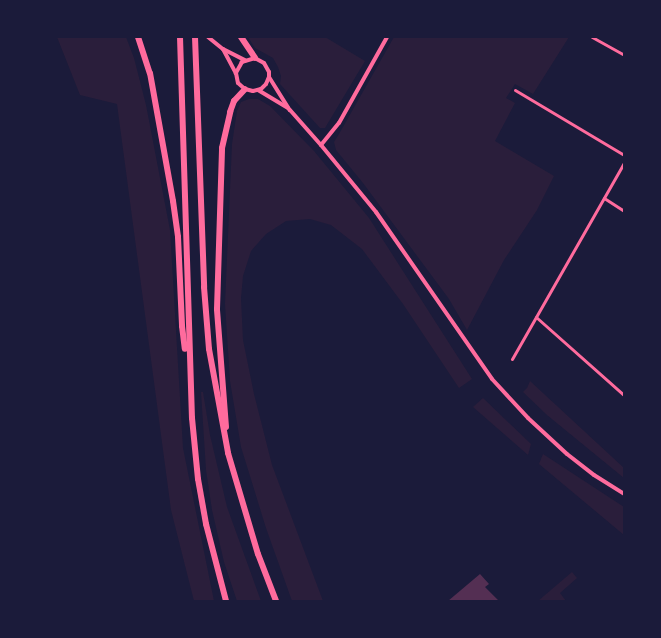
<!DOCTYPE html>
<style>
body{margin:0}
#map{position:relative;width:661px;height:638px;overflow:hidden;background:#1b1b3a;font-family:Karla,sans-serif}
div>[style]{position:absolute}
[style*='--x']{left:calc(var(--x)*1px);top:calc(var(--y)*1px);width:calc(var(--w)*1px);rotate:calc(var(--a)*1deg)}
.green>*{inset:0;background:#2a1e3b}
.building>*{inset:0;background:#542f53}
.minor>*{height:3px;margin:-1.5px;padding:0 1.5px;transform-origin:1.5px;border-radius:1.5px;background:#ff6b9d}
.tertiary>*{height:4px;margin:-2px;padding:0 2px;transform-origin:2px;border-radius:2px;background:#ff6b9d}
.motorway>*{height:6px;margin:-3px;padding:0 3px;transform-origin:3px;border-radius:3px;background:#ff6b9d}
span{translate:-50% -50%;white-space:nowrap;text-align:center;line-height:1.15;-webkit-text-stroke:4px #1b1b3a;paint-order:stroke}
.frame{position:absolute;inset:0;border:38px solid #1b1b3a;pointer-events:none}
</style>
<div id="map">
<div class="green">
<i style="clip-path:polygon(57px 37px,126px 37px,134px 58px,146px 105px,170px 230px,183px 448px,214px 601px,194px 601px,171px 510px,117px 104px,80px 95px)"></i>
<i style="clip-path:polygon(248px 37px,325px 37px,365px 61px,325px 128px,320px 128px,280px 84px,281px 76px,278px 67px,273px 58px,255px 48px)"></i>
<i style="clip-path:polygon(394px 37px,569px 37px,533px 94px,515px 84px,506px 98px,515px 103px,495px 141px,554px 176px,537px 210px,504px 260px,467px 330px,449px 299px,363px 183px,336px 150px,334px 142px,339px 134px)"></i>
<i style="clip-path:polygon(249px 99px,258px 99px,270px 106px,314px 151px,369px 218px,472px 379px,459px 388px,403px 304px,362px 249px,331px 225px,310px 219px,286px 221px,266px 234px,251px 251px,243px 276px,241px 298px,243px 340px,254px 394px,272px 465px,323px 601px,292px 601px,266px 528px,241px 447px,230px 381px,225px 304px,232px 144px,237px 111px,241px 102px)"></i>
<i style="clip-path:polygon(530px 381px,624px 468px,624px 478px,547px 415px,523px 392px,527px 388px)"></i>
<i style="clip-path:polygon(201px 392px,203px 392px,210px 435px,227px 507px,261px 601px,237px 601px,224px 562px,212px 510px,206px 470px)"></i>
<i style="clip-path:polygon(483px 398px,531px 444px,528px 455px,473px 407px)"></i>
<i style="clip-path:polygon(543px 454px,624px 507px,624px 535px,539px 464px)"></i>
<i style="clip-path:polygon(572px 572px,577px 578px,560px 593px,566px 601px,538px 601px)"></i>
</div>
<div class="building">
<i style="clip-path:polygon(480px 574px,489px 584px,485px 587px,499px 601px,448px 601px)"></i>
</div>
<div class="minor">
<i style="--x:592;--y:37;--w:37;--a:29"></i>
<i style="--x:515;--y:90;--w:127;--a:30.8"></i>
<i style="--x:604;--y:198;--w:24;--a:33"></i>
<i style="--x:536;--y:317;--w:118;--a:41.6"></i>
<i style="--x:512;--y:359;--w:226;--a:-60.3"></i>
</div>
<div class="tertiary">
<i style="--x:208;--y:37;--w:19;--a:39"></i>
<i style="--x:223;--y:49;--w:25;--a:27"></i>
<i style="--x:223;--y:49;--w:27;--a:62"></i>
<i style="--x:236;--y:73;--w:10;--a:79"></i>
<i style="--x:238;--y:83;--w:9;--a:41"></i>
<i style="--x:245;--y:89;--w:8;--a:14"></i>
<i style="--x:253;--y:91;--w:8;--a:-14"></i>
<i style="--x:261;--y:89;--w:7;--a:-45"></i>
<i style="--x:266;--y:84;--w:8;--a:-67"></i>
<i style="--x:269;--y:77;--w:5;--a:-90"></i>
<i style="--x:269;--y:72;--w:10;--a:-119"></i>
<i style="--x:264;--y:63;--w:10;--a:-151"></i>
<i style="--x:255;--y:58;--w:14;--a:163"></i>
<i style="--x:242;--y:62;--w:13;--a:119"></i>
<i style="--x:269;--y:77;--w:39;--a:58"></i>
<i style="--x:290;--y:110;--w:47;--a:48.5"></i>
<i style="--x:321;--y:145;--w:87;--a:50.6"></i>
<i style="--x:376;--y:212;--w:203;--a:55.2"></i>
<i style="--x:492;--y:379;--w:53;--a:47.3"></i>
<i style="--x:528;--y:418;--w:53;--a:42.7"></i>
<i style="--x:567;--y:454;--w:34;--a:38"></i>
<i style="--x:594;--y:475;--w:36;--a:32"></i>
<i style="--x:258;--y:90;--w:35;--a:31"></i>
<i style="--x:321;--y:145;--w:28;--a:-51"></i>
<i style="--x:339;--y:123;--w:98;--a:-60.8"></i>
</div>
<div class="motorway">
<i style="--x:138;--y:37;--w:38;--a:72"></i>
<i style="--x:150;--y:73;--w:130;--a:79.8"></i>
<i style="--x:173;--y:201;--w:36;--a:82"></i>
<i style="--x:178;--y:237;--w:89;--a:87.4"></i>
<i style="--x:182;--y:326;--w:23;--a:83"></i>
<i style="--x:180;--y:37;--w:381;--a:88.2"></i>
<i style="--x:192;--y:418;--w:61;--a:84.4"></i>
<i style="--x:198;--y:479;--w:46;--a:79.9"></i>
<i style="--x:206;--y:524;--w:80;--a:75.4"></i>
<i style="--x:195;--y:37;--w:250;--a:87.9"></i>
<i style="--x:204;--y:287;--w:62;--a:85.4"></i>
<i style="--x:209;--y:349;--w:106;--a:79.6"></i>
<i style="--x:228;--y:453;--w:105;--a:73.5"></i>
<i style="--x:258;--y:554;--w:50;--a:69"></i>
<i style="--x:241;--y:37;--w:25;--a:56"></i>
<i style="--x:226;--y:427;--w:118;--a:-94.4"></i>
<i style="--x:217;--y:309;--w:161;--a:-88.2"></i>
<i style="--x:222;--y:148;--w:37;--a:-77"></i>
<i style="--x:230;--y:112;--w:12;--a:-70"></i>
<i style="--x:234;--y:101;--w:16;--a:-47"></i>
</div>
<div class="frame"></div>
</div>
